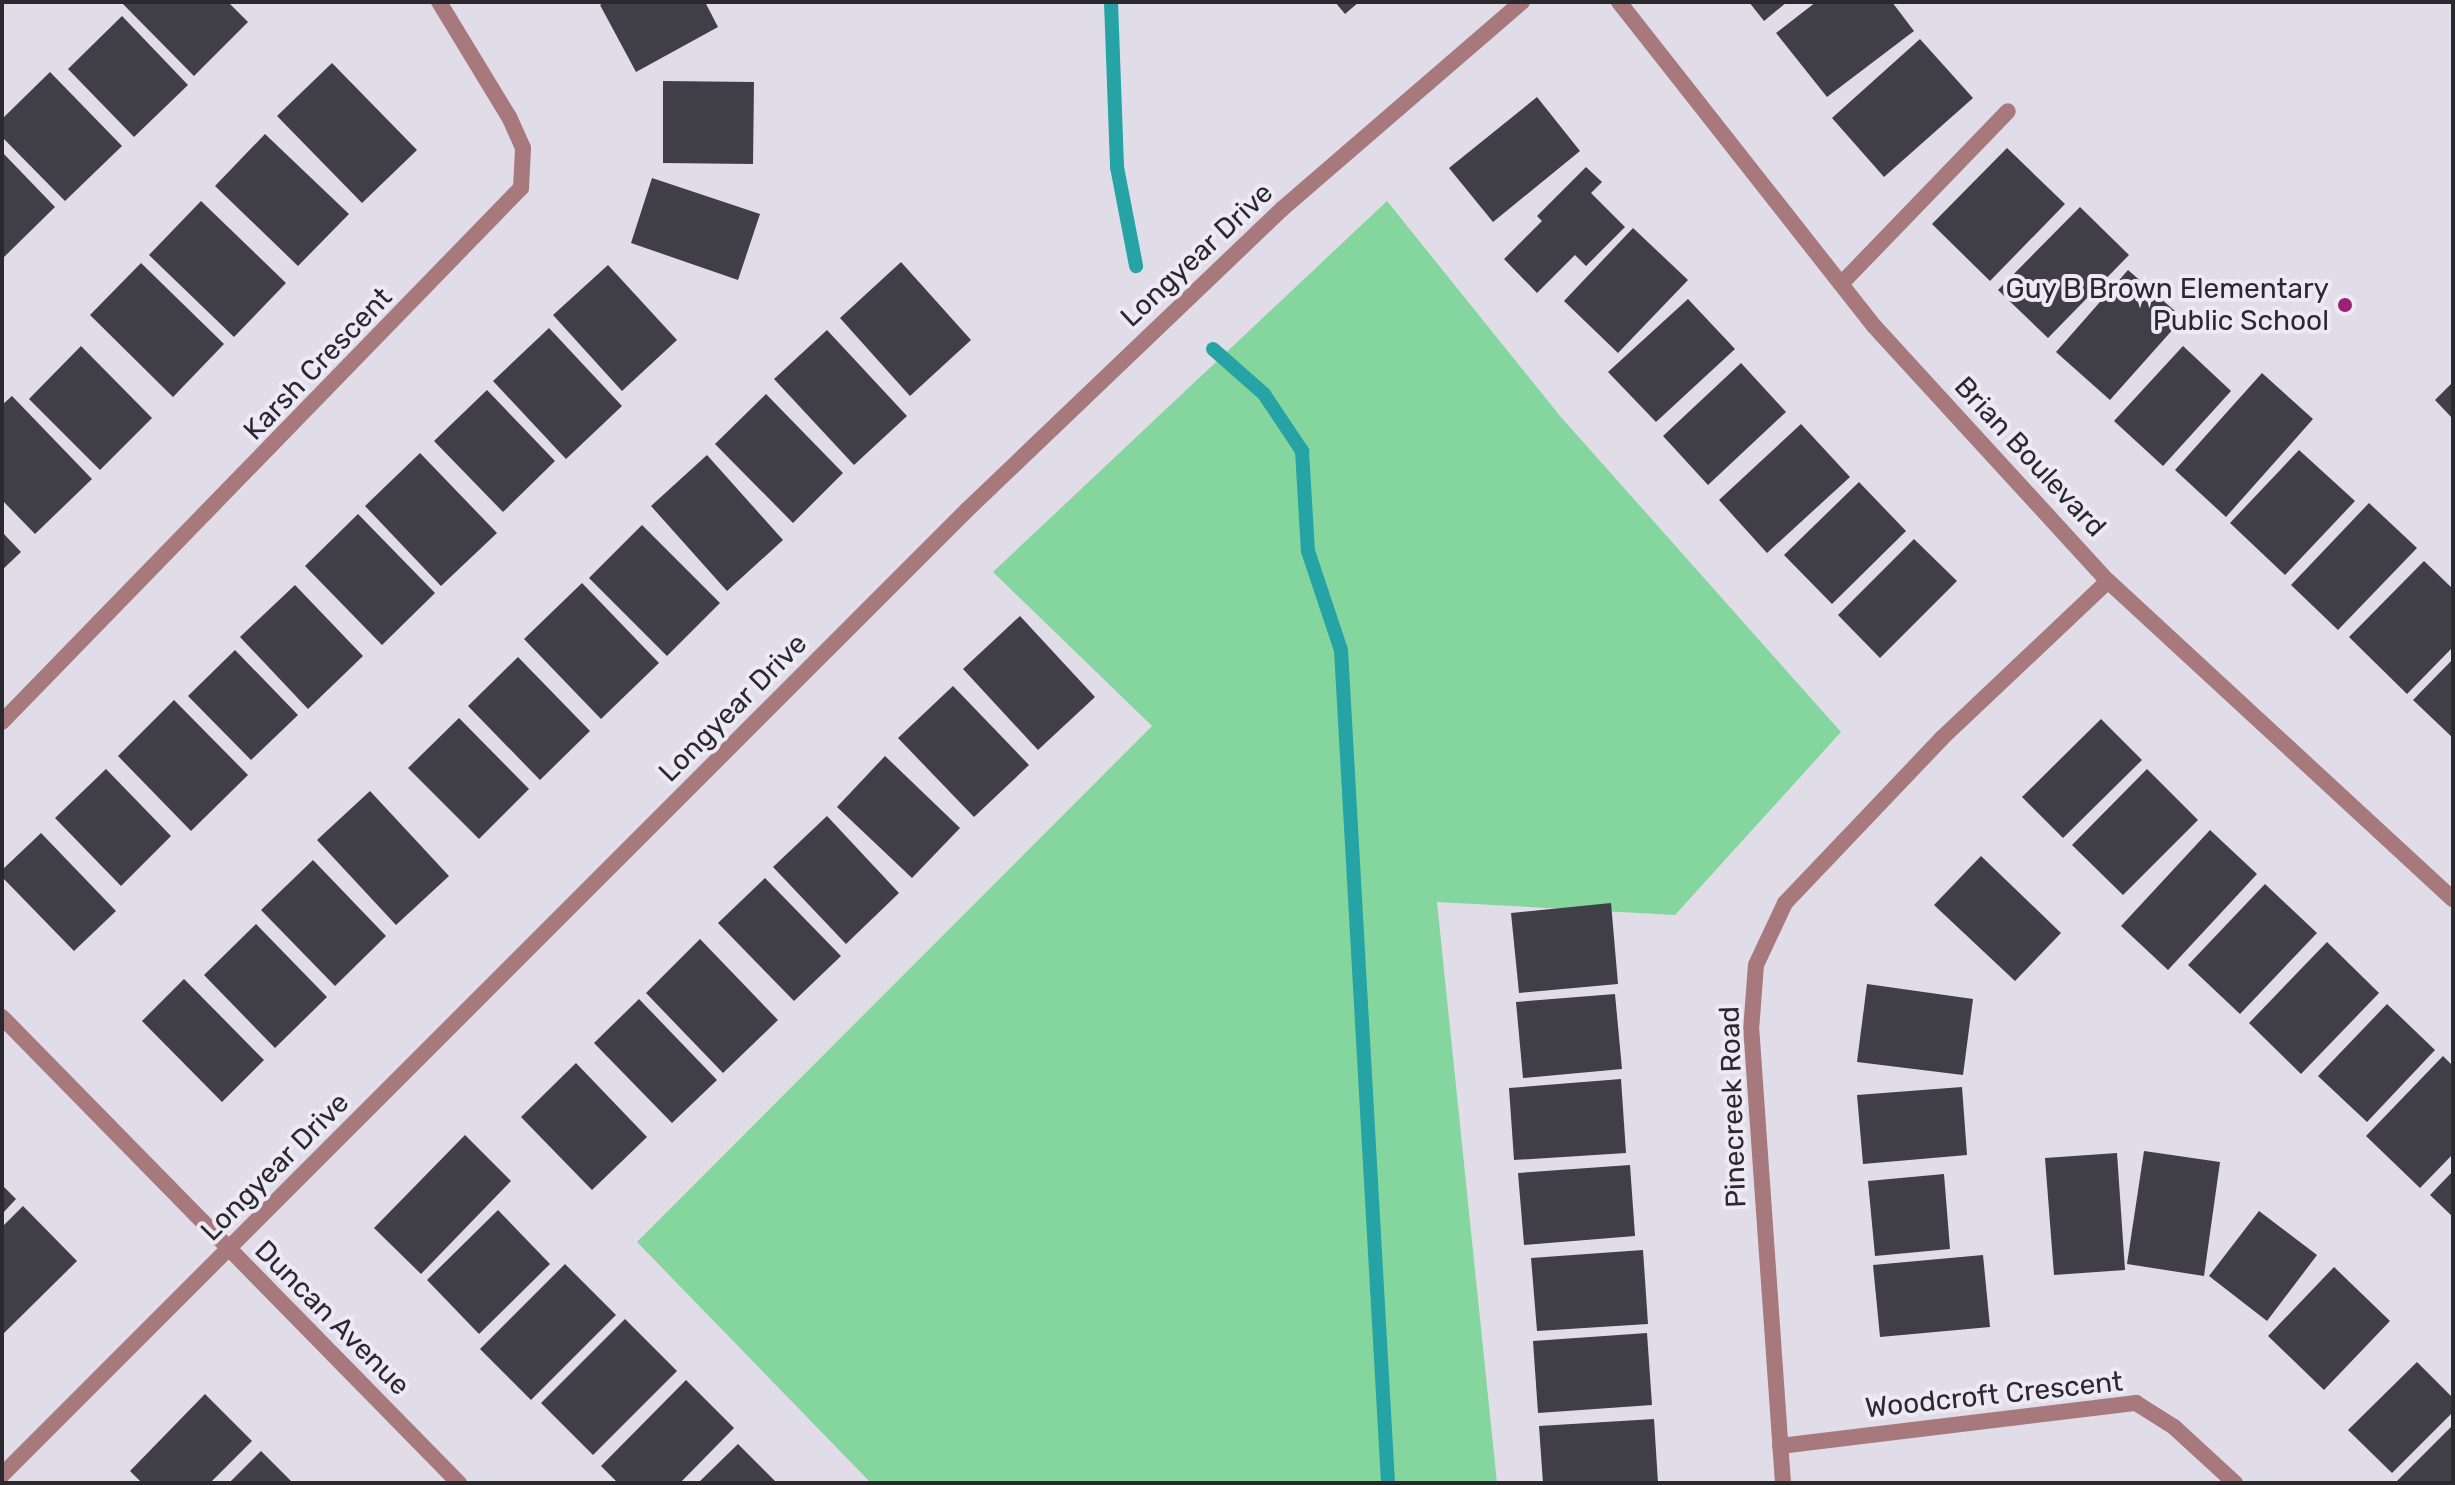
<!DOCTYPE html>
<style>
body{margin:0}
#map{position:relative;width:2455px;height:1485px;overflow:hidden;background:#e0dde8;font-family:Rubik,sans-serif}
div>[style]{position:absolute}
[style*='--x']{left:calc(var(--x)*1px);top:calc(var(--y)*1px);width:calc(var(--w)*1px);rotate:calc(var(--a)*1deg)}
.green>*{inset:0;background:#84d69e}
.stream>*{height:14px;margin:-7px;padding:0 7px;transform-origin:7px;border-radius:7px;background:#26a3a4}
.building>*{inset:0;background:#403e47}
.service>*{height:16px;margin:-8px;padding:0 8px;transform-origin:8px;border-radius:8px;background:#a7797d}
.minor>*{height:16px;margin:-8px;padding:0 8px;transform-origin:8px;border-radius:8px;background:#a7797d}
.dots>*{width:22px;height:22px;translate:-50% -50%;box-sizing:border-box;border:4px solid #edeaf6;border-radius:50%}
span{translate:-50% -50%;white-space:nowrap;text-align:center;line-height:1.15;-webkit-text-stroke:8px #edeaf6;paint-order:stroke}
.street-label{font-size:28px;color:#2a292e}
.poi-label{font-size:28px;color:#2a292e}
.right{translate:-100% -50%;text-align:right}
.frame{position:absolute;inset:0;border:4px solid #2a292e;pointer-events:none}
</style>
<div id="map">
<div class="green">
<i style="clip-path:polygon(1387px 201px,1560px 416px,1841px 732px,1675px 915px,1437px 902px,1497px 1483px,871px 1483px,637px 1242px,1152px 726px,993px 572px)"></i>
</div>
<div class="stream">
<i style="--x:1111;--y:2;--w:165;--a:87.9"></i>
<i style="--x:1117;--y:167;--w:101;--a:79.1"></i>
<i style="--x:1213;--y:349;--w:68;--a:41.4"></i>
<i style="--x:1264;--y:394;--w:69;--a:56.3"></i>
<i style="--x:1302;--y:451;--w:100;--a:86.6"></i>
<i style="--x:1308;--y:551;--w:104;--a:71.6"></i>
<i style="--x:1341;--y:650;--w:834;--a:86.77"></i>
</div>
<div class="building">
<i style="clip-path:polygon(121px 2px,228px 2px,248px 22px,194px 76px)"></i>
<i style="clip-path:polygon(605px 2px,705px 2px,718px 27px,636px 72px,600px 5px)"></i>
<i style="clip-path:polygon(1335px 2px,1359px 2px,1345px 14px)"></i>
<i style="clip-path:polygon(1749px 2px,1787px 2px,1764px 21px)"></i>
<i style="clip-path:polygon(1816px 2px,1892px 2px,1914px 31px,1827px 97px,1776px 33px)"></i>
<i style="clip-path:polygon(122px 16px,188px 85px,134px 137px,68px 69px)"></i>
<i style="clip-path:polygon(1920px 39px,1973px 98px,1884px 177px,1832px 118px)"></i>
<i style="clip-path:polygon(332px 63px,417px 150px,362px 203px,277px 116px)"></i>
<i style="clip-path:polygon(50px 72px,122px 146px,65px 201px,2px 137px,2px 119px)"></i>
<i style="clip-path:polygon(663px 81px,754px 82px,753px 164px,663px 163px)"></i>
<i style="clip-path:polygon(1537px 97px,1580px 151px,1493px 222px,1449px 168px)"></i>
<i style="clip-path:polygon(265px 134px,349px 214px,298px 266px,215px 186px)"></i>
<i style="clip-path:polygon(2007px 148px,2065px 204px,1990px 281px,1932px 224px)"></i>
<i style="clip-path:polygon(2px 152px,55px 207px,2px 259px)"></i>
<i style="clip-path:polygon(1586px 167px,1602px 182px,1591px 193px,1625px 227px,1586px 266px,1575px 255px,1537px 293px,1504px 259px,1542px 221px,1537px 216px)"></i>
<i style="clip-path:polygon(652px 178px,760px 214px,738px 280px,631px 243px)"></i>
<i style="clip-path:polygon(201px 201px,286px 283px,234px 337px,149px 255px)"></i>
<i style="clip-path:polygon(2080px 207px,2129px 255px,2048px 338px,1998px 290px)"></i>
<i style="clip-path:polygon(1633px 228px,1688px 280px,1618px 353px,1564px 301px)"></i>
<i style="clip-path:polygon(901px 262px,971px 340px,910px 396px,840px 318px)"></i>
<i style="clip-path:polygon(141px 263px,224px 344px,173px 397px,90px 315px)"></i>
<i style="clip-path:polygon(608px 265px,677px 340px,622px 391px,553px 315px)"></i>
<i style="clip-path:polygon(2128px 270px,2183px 318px,2110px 400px,2056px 352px)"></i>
<i style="clip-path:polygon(1688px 299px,1735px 349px,1656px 422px,1608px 372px)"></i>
<i style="clip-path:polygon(549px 328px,622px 406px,566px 459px,493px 381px)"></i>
<i style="clip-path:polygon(827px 330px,907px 416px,854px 465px,774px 379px)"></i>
<i style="clip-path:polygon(81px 346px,152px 418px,100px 470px,29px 399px)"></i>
<i style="clip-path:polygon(2183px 346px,2231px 391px,2163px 466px,2114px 421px)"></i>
<i style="clip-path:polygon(1741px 363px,1786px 412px,1708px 485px,1663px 436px)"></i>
<i style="clip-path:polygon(2262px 373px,2313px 419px,2226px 517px,2175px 470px)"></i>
<i style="clip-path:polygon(2453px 382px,2453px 419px,2435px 400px)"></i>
<i style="clip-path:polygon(487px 390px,555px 461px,503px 512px,434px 441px)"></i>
<i style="clip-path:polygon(766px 394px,843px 473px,793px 523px,715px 444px)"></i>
<i style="clip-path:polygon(12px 396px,92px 479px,35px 534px,2px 500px,2px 405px)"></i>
<i style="clip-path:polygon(1801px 424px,1850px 477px,1767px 553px,1719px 500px)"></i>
<i style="clip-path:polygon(2299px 450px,2355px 501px,2285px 575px,2230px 523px)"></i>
<i style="clip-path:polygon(420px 453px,497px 533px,441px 586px,365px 506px)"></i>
<i style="clip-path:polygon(707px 455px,783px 540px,727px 591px,651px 506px)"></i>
<i style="clip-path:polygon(1859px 482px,1906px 531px,1832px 604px,1784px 555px)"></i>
<i style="clip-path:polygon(2369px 503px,2417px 548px,2338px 630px,2291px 585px)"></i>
<i style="clip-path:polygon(358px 514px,435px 593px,382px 645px,305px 566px)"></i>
<i style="clip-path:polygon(642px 525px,720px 603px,667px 656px,589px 578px)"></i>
<i style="clip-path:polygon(2px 532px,21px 552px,2px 570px)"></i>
<i style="clip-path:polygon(1914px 539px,1957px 581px,1880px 658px,1838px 615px)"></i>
<i style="clip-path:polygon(2424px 561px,2453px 589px,2453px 647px,2407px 694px,2349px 637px)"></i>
<i style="clip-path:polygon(582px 583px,659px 663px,601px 719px,524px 639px)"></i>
<i style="clip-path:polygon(295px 585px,363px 656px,308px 709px,240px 637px)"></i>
<i style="clip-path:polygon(1020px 616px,1095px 697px,1038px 750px,963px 669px)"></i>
<i style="clip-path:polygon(235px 650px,298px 715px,251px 760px,188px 696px)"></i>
<i style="clip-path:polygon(518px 657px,590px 731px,540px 780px,468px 706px)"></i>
<i style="clip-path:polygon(2453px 659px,2453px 738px,2413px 700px)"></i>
<i style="clip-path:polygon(953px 686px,1029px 765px,974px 817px,898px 738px)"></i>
<i style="clip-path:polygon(174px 700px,248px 775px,191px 831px,118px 756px)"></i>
<i style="clip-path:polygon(459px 718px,529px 789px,479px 839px,408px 768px)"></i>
<i style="clip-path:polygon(2101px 719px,2142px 760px,2063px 838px,2022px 797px)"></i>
<i style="clip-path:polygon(885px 756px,960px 828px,912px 878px,837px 807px)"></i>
<i style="clip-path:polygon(106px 769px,171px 836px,121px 886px,55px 818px)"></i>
<i style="clip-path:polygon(2147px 769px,2198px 820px,2123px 895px,2072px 845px)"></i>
<i style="clip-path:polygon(370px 791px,449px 876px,396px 925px,317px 840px)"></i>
<i style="clip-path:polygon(827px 816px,899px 893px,846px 944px,773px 867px)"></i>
<i style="clip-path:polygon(2210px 830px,2257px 874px,2168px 970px,2121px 926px)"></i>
<i style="clip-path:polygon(41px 833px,116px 911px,74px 951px,2px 877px,2px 870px)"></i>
<i style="clip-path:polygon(1981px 856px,2061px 933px,2015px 981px,1934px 905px)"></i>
<i style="clip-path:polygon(313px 860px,386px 936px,335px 986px,261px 910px)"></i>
<i style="clip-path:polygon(765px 878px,841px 956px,794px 1001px,718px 923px)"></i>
<i style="clip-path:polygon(2265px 884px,2317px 933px,2240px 1014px,2188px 965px)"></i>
<i style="clip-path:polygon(1611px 903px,1618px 984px,1519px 993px,1511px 913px)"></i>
<i style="clip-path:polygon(256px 924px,327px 997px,275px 1048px,204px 975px)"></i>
<i style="clip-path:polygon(700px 939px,778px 1020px,723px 1073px,646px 993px)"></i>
<i style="clip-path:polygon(2327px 942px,2379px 993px,2301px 1074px,2249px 1023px)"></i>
<i style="clip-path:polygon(184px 979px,264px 1060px,222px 1102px,142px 1021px)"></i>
<i style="clip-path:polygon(1867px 984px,1973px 999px,1963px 1075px,1857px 1062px)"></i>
<i style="clip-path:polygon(1615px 994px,1622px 1069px,1523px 1078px,1516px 1002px)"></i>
<i style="clip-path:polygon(639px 999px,717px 1080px,672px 1123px,594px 1043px)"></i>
<i style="clip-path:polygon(2387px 1004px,2435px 1050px,2367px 1122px,2318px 1076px)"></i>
<i style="clip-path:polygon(2443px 1056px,2453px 1066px,2453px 1154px,2420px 1188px,2366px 1136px)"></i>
<i style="clip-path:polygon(576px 1063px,647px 1137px,592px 1190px,521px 1117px)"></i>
<i style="clip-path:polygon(1621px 1079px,1626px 1153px,1514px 1160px,1509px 1088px)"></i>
<i style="clip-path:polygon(1962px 1087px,1967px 1155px,1863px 1164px,1857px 1095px)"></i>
<i style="clip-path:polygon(465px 1135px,511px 1181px,421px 1274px,374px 1228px)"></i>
<i style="clip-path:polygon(2144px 1151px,2220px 1162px,2204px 1276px,2127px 1264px)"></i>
<i style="clip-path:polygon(2117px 1153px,2125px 1270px,2054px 1275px,2045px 1158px)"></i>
<i style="clip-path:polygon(1630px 1165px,1635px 1236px,1524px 1245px,1518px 1173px)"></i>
<i style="clip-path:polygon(2453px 1171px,2453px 1217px,2430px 1195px)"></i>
<i style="clip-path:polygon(1944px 1174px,1950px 1249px,1875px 1256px,1868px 1181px)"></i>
<i style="clip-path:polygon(2px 1185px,16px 1199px,2px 1214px)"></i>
<i style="clip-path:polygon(23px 1206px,77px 1261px,2px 1335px,2px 1227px)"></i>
<i style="clip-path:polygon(498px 1210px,550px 1264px,479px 1334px,427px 1280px)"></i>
<i style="clip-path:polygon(2259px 1211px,2317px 1255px,2267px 1321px,2209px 1276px)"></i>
<i style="clip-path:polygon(1643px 1250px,1648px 1324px,1537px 1331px,1531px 1258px)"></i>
<i style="clip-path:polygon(1983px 1255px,1990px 1327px,1880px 1337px,1873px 1265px)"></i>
<i style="clip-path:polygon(565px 1264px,616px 1315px,531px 1400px,480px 1349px)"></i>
<i style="clip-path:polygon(2334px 1267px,2390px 1321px,2324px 1390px,2268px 1336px)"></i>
<i style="clip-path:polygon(625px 1319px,677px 1371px,593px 1455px,541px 1403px)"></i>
<i style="clip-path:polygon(1647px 1333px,1652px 1405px,1538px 1413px,1533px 1341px)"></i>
<i style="clip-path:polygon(2417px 1362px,2453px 1398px,2453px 1412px,2392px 1473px,2348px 1430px)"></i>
<i style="clip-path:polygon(686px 1380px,734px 1428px,680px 1483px,618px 1483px,601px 1466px)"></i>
<i style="clip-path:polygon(205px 1394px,252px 1441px,210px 1483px,142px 1483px,130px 1471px)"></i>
<i style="clip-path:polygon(1654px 1419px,1658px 1483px,1543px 1483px,1539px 1426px)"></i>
<i style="clip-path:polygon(2453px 1425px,2453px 1483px,2395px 1483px)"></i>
<i style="clip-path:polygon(738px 1444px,777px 1483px,698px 1483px)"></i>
<i style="clip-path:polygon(261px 1451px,293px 1483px,229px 1483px)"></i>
</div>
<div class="service">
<i style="--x:1841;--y:284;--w:240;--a:-46"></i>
</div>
<div class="minor">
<i style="--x:1619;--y:2;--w:412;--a:51.8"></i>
<i style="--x:1874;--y:326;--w:346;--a:47.5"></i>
<i style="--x:2108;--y:581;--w:469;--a:42.7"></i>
<i style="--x:2;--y:722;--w:745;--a:-45.82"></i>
<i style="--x:521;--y:188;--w:40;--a:-87.1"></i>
<i style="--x:523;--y:148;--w:34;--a:-114"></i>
<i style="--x:509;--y:117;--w:135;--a:-121.3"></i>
<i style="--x:2;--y:1017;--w:653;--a:45.56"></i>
<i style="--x:1780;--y:1446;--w:359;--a:-6.9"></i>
<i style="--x:2136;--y:1403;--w:45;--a:32.3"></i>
<i style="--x:2174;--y:1427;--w:83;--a:42.6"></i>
<i style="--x:2;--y:1475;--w:1365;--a:-45"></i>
<i style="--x:967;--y:510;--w:436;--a:-43.7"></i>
<i style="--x:1282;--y:209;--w:317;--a:-40.8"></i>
<i style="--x:1783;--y:1483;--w:453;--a:-94"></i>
<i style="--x:1751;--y:1031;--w:66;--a:-85.7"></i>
<i style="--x:1756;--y:965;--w:68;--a:-64.9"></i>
<i style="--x:1785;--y:903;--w:228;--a:-46.4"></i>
<i style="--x:1942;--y:738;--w:228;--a:-43.4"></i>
</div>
<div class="dots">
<i style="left:2345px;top:305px;background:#9d2076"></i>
</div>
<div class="street-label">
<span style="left:1197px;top:255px;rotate:-43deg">Longyear Drive</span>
<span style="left:318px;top:364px;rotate:-46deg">Karsh Crescent</span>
<span style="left:2030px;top:457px;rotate:47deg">Brian Boulevard</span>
<span style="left:733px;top:708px;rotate:-45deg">Longyear Drive</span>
<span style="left:1733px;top:1107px;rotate:-92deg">Pinecreek Road</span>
<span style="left:275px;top:1167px;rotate:-45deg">Longyear Drive</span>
<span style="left:332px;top:1318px;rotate:45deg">Duncan Avenue</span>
<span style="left:1994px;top:1395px;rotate:-6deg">Woodcroft Crescent</span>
</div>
<div class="poi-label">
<span class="right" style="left:2329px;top:305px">Guy B Brown Elementary<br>Public School</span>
</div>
<div class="frame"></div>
</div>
